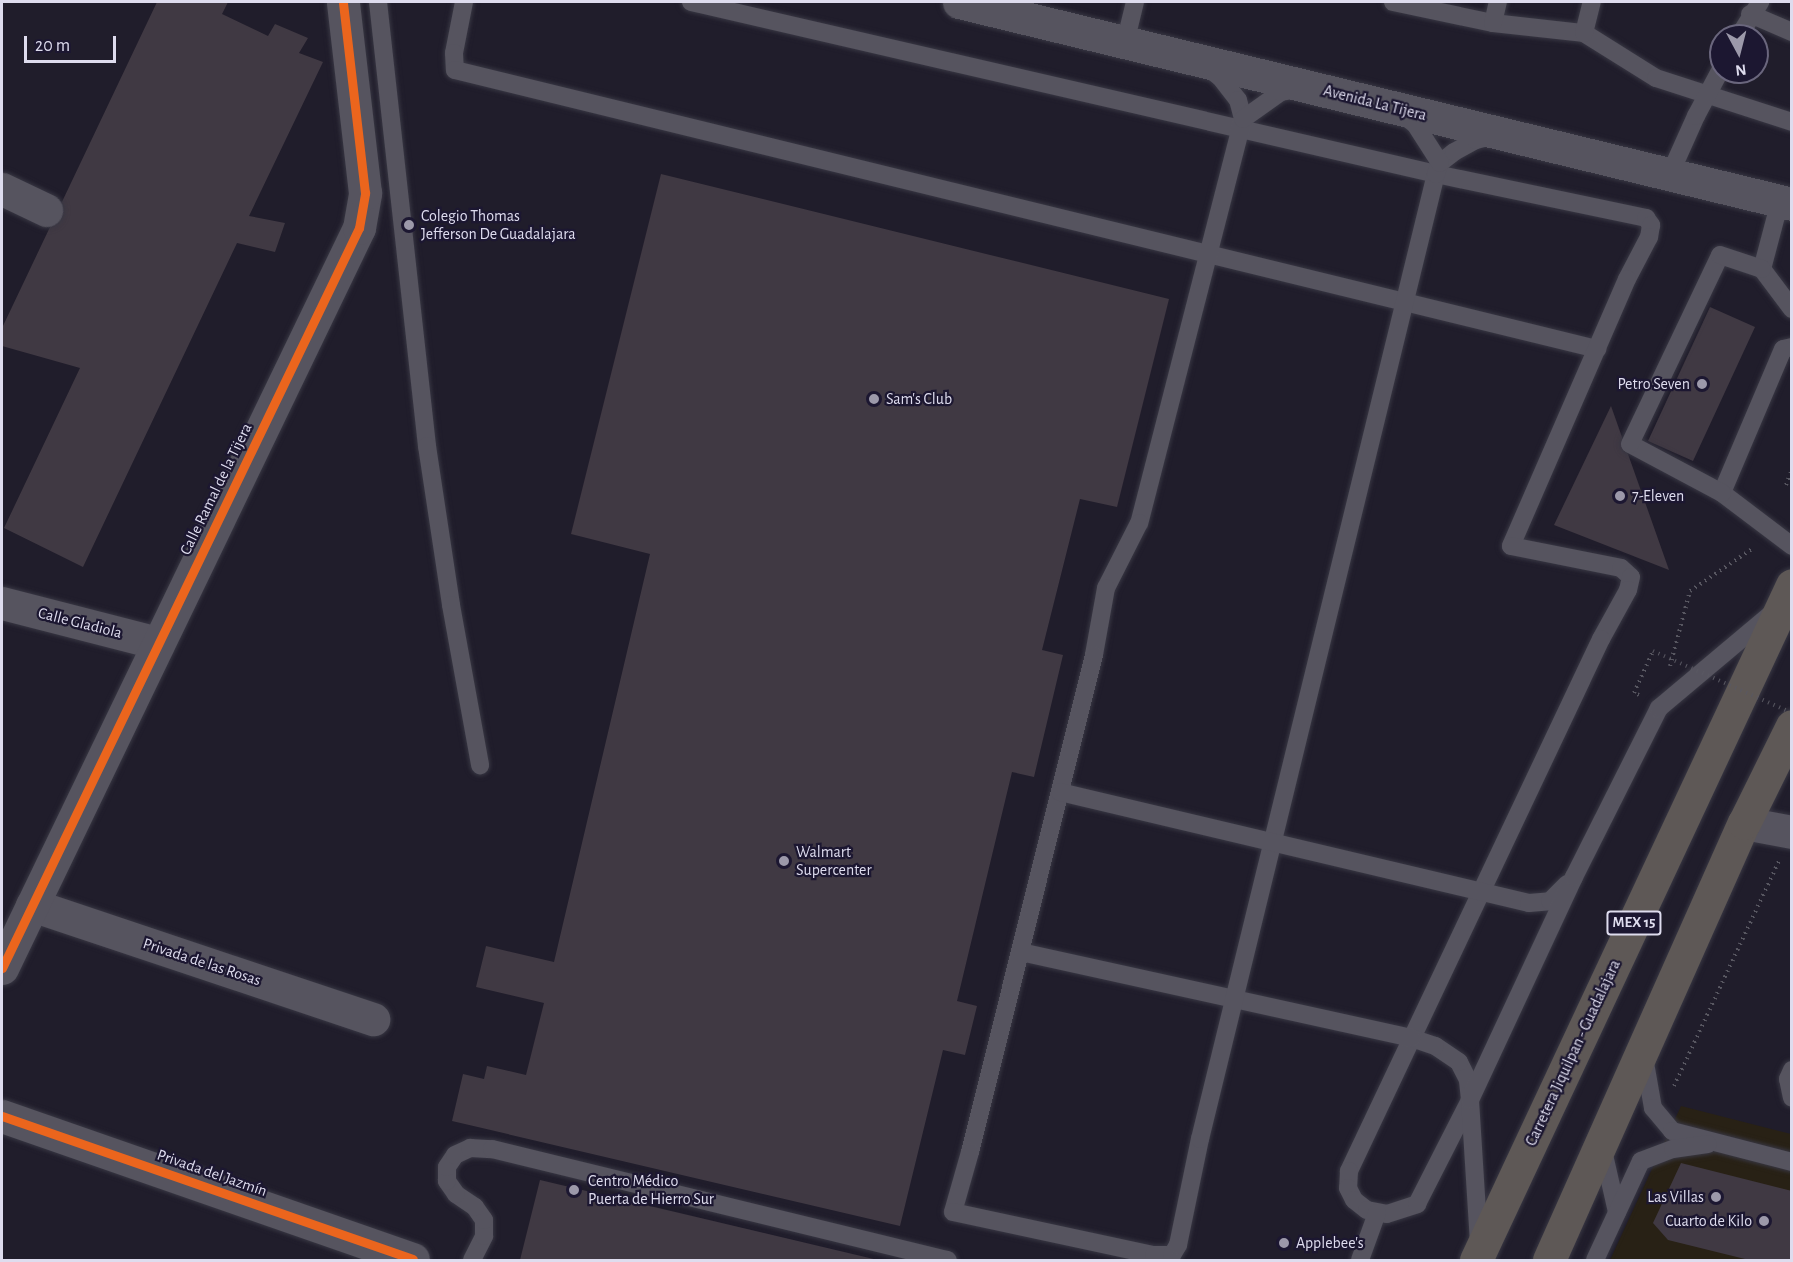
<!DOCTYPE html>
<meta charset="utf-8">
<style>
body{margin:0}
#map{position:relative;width:1793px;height:1262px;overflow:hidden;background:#201d2b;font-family:"Alegreya Sans",sans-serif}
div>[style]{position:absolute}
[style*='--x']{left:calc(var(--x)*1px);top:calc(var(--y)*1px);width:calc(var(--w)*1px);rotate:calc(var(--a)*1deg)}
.commercial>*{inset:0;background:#282115}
.building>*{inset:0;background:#403943}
.path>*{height:4px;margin-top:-2px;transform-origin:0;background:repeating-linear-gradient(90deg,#585761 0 1.5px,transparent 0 6px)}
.roads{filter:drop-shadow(0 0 2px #383743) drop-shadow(0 0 2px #383743)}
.service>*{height:18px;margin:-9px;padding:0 9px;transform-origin:9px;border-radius:9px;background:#56545f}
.minor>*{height:33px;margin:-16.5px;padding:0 16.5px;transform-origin:16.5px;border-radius:16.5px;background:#56545f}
.secondary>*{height:33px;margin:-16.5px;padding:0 16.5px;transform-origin:16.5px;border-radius:16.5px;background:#56545f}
.trunk>*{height:33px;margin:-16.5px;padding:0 16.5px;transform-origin:16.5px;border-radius:16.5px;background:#5e5856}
.path-bridge>*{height:4px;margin-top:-2px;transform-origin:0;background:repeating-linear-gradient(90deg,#585761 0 1.5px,transparent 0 6px)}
.cycleway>*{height:9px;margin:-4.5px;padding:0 4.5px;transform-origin:4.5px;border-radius:4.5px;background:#eb651d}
.dots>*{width:16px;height:16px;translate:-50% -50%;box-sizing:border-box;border:3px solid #1c1731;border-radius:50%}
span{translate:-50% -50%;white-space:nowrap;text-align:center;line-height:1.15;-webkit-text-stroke:4.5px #1c1731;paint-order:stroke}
.shield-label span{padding:2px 4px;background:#1c1731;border:2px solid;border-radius:4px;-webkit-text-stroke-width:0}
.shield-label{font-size:15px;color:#dedcee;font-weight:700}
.street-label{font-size:16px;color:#dedcee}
.poi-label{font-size:16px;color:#dedcee}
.left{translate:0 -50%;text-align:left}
.right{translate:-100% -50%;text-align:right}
.frame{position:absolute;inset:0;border:3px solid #dedcee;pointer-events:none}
.north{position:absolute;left:1709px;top:24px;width:60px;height:60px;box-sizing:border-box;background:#1c1731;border:2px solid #6a667d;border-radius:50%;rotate:173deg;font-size:16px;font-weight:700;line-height:24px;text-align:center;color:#dedcee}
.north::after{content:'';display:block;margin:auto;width:21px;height:27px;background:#9c99aa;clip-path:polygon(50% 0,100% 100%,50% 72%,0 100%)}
.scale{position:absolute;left:24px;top:36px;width:92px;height:27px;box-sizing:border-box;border:3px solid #dedcee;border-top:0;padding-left:8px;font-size:18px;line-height:21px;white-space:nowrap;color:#dedcee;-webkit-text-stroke:4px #1c1731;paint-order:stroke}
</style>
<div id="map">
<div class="commercial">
<i style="clip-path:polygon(1681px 1106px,1791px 1134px,1791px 1260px,1610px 1260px)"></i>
</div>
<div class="building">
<i style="clip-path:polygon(157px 2px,228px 2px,222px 14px,268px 36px,275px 24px,308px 38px,299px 53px,323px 62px,249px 216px,285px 223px,275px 252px,237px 243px,83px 567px,4px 528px,80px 368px,2px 346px,2px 328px)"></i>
<i style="clip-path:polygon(661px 174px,1169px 299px,1117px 507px,1080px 499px,1042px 650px,1063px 655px,1034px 777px,1012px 772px,957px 1001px,977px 1006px,965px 1055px,943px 1050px,900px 1226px,452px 1121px,463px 1074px,484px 1079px,487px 1066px,526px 1075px,544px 1003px,476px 987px,486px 946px,554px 962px,650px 554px,571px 534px)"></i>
<i style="clip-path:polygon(1710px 307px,1755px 327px,1693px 461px,1648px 441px)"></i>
<i style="clip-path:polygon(1611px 406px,1669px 570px,1554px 525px)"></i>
<i style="clip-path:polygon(1681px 1163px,1792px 1191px,1792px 1260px,1749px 1260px,1668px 1240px,1653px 1223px)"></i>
<i style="clip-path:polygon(540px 1180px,878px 1260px,520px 1260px)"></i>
</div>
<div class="path">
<i style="--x:1786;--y:485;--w:17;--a:-69"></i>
<i style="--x:1670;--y:666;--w:78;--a:-75.1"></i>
<i style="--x:1690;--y:591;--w:75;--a:-34.1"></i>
<i style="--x:1639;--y:695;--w:5;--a:-158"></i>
<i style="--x:1634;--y:693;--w:46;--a:-65.7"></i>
<i style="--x:1674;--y:1086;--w:248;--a:-65"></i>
</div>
<div class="roads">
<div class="service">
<i style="--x:378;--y:2;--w:447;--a:83.7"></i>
<i style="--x:427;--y:446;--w:161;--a:81.4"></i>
<i style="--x:451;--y:605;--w:163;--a:79.7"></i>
<i style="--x:464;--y:2;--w:52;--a:101.1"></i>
<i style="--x:454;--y:53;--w:17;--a:87"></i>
<i style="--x:455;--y:70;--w:1176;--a:13.73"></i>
<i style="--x:691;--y:2;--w:765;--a:13"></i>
<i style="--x:1436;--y:174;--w:215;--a:11.8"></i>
<i style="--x:1646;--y:218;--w:9;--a:54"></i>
<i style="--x:1651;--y:225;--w:12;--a:99"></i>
<i style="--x:1649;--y:237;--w:47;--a:117.6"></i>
<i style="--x:1627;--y:279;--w:291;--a:113.5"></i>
<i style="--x:1511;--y:546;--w:112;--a:11.3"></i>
<i style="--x:1621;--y:568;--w:13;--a:42"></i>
<i style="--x:1631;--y:577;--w:13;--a:103"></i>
<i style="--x:1628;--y:590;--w:56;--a:118.9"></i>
<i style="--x:1601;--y:639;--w:589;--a:115.35"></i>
<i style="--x:1349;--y:1171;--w:17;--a:93"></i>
<i style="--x:1348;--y:1188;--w:13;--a:63"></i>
<i style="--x:1354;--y:1200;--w:16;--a:38"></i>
<i style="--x:1367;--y:1210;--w:20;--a:11"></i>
<i style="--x:1387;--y:1214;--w:32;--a:-18"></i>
<i style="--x:1417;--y:1204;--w:117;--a:-63"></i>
<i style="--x:1470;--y:1100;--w:20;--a:-96"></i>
<i style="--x:1468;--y:1080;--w:20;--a:-117"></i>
<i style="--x:1459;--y:1062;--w:29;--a:-146"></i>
<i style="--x:1435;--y:1046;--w:24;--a:-161"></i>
<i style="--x:1412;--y:1038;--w:401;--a:-167.6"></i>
<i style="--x:1393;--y:2;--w:102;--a:11.9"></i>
<i style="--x:1493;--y:23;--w:92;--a:6.3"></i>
<i style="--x:1584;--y:33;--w:85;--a:32"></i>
<i style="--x:1656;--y:78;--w:143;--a:17.9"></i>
<i style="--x:1750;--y:14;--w:46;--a:23.2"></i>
<i style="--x:1493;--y:23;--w:22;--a:-77"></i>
<i style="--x:1584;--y:33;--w:32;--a:-76"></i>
<i style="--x:1739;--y:36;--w:40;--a:-58"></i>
<i style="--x:1125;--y:43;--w:42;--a:-76.3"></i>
<i style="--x:1207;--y:67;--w:16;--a:38"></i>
<i style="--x:1220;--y:77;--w:29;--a:52"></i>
<i style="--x:1238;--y:100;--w:20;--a:75"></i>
<i style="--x:1243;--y:119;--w:417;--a:104.4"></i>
<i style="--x:1139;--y:523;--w:73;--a:116.9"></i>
<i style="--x:1106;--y:588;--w:68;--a:100.2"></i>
<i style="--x:1094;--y:655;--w:512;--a:104.01"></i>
<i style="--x:970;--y:1152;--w:62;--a:105.8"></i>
<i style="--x:953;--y:1212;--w:206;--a:12.1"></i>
<i style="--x:1154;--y:1255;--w:18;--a:0"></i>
<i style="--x:1172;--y:1255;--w:12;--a:-59"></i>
<i style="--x:1178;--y:1245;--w:108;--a:-78.3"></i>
<i style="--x:1200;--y:1139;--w:993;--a:-76.26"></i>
<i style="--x:1436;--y:174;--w:12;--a:-70"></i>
<i style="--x:1440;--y:163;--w:18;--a:-38"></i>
<i style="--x:1454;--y:152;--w:25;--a:-29"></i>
<i style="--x:1476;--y:140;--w:16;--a:-14"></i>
<i style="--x:1403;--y:115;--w:15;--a:37"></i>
<i style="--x:1415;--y:124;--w:46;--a:57.3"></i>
<i style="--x:1243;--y:119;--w:47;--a:-35.4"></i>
<i style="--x:1281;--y:92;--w:17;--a:-10"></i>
<i style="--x:1670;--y:174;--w:64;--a:-65.9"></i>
<i style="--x:1696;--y:116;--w:53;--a:-62"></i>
<i style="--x:1780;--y:201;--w:70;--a:104.8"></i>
<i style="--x:1762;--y:269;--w:50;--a:53.1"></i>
<i style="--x:1792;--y:347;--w:9;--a:167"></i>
<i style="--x:1783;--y:349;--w:156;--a:113"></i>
<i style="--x:1722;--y:493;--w:88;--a:37.1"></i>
<i style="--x:1722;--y:493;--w:104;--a:-152"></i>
<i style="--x:1630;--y:444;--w:209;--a:-64.5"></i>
<i style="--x:1720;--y:255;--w:44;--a:18.4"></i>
<i style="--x:1060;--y:792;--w:482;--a:13.3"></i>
<i style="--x:1529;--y:903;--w:21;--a:-5"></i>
<i style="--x:1550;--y:901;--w:24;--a:-45"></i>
<i style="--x:1644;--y:1057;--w:52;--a:80"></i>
<i style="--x:1653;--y:1108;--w:30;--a:50"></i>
<i style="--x:1672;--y:1131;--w:124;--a:14.5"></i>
<i style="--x:1792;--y:1070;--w:10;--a:114"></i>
<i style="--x:1788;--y:1079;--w:19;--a:78"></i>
<i style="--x:1602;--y:1146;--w:68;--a:77.2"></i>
<i style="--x:1479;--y:1243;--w:143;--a:-93.6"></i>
<i style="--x:1470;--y:1100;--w:246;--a:-65"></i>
<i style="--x:1574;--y:877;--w:189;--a:-63.3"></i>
<i style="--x:1659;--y:708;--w:146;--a:-40"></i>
<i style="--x:472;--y:1260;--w:27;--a:-63"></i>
<i style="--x:484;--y:1236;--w:16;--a:-90"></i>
<i style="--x:484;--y:1220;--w:16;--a:-125"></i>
<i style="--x:475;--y:1207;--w:23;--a:-146"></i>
<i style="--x:456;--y:1194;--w:16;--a:-125"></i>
<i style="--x:447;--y:1181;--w:14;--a:-90"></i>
<i style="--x:447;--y:1167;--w:14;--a:-56"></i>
<i style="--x:455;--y:1155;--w:17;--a:-25"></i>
<i style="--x:470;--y:1148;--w:22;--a:3"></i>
<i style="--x:492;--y:1149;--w:469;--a:13.7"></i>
<i style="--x:1360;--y:1260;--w:50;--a:-70.1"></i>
<i style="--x:1595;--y:1260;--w:109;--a:-65.1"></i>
<i style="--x:1641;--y:1161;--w:34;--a:-21"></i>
<i style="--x:1673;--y:1149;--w:35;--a:-8"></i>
</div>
<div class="minor">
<i style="--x:2;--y:189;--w:49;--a:25.5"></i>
<i style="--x:2;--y:603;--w:161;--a:14.4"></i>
<i style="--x:1744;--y:823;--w:49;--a:10.6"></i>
<i style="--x:32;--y:905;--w:360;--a:18.5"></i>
<i style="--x:2;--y:968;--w:822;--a:-64.25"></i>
<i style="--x:359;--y:228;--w:36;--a:-80"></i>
<i style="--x:365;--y:193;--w:192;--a:-96.6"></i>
<i style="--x:2;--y:1116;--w:435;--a:19.2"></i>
</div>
<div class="secondary">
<i style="--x:959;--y:2;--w:857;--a:13.63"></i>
</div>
<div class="trunk">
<i style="--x:1476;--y:1260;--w:745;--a:-64.91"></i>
<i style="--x:1549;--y:1260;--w:479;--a:-66"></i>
<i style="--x:1744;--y:823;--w:108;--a:-63.7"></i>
</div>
</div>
<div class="path-bridge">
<i style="--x:1653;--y:651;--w:152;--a:24"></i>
</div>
<div class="cycleway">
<i style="--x:2;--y:968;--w:822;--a:-64.25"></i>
<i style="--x:359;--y:228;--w:36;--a:-80"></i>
<i style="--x:365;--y:193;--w:192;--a:-96.6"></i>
<i style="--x:2;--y:1116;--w:435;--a:19.2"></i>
</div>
<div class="dots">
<i style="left:409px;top:225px;background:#9c99aa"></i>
<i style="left:1702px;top:384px;background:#9c99aa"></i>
<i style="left:874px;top:399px;background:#9c99aa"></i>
<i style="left:1620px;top:496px;background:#9c99aa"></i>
<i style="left:784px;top:861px;background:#9c99aa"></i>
<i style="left:574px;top:1190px;background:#9c99aa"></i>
<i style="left:1716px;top:1197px;background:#9c99aa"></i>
<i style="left:1764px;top:1221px;background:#9c99aa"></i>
<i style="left:1284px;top:1243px;background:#9c99aa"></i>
</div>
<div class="shield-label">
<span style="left:1634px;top:923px">MEX 15</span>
</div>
<div class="street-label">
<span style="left:1375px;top:103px;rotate:14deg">Avenida La Tijera</span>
<span style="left:216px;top:489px;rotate:-64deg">Calle Ramal de la Tijera</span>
<span style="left:80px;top:623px;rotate:14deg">Calle Gladiola</span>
<span style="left:202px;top:962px;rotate:18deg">Privada de las Rosas</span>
<span style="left:1573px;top:1053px;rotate:-65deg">Carretera Jiquilpan - Guadalajara</span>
<span style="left:212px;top:1173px;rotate:19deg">Privada del Jazmín</span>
</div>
<div class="poi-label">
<span class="left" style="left:421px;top:225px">Colegio Thomas<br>Jefferson De Guadalajara</span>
<span class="right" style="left:1690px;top:384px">Petro Seven</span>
<span class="left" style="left:886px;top:399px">Sam's Club</span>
<span class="left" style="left:1632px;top:496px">7-Eleven</span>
<span class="left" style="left:796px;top:861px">Walmart<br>Supercenter</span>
<span class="left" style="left:588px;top:1190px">Centro Médico<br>Puerta de Hierro Sur</span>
<span class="right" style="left:1704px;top:1197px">Las Villas</span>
<span class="right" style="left:1752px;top:1221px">Cuarto de Kilo</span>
<span class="left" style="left:1296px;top:1243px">Applebee's</span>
</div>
<div class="frame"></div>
<div class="north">N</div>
<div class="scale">20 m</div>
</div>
